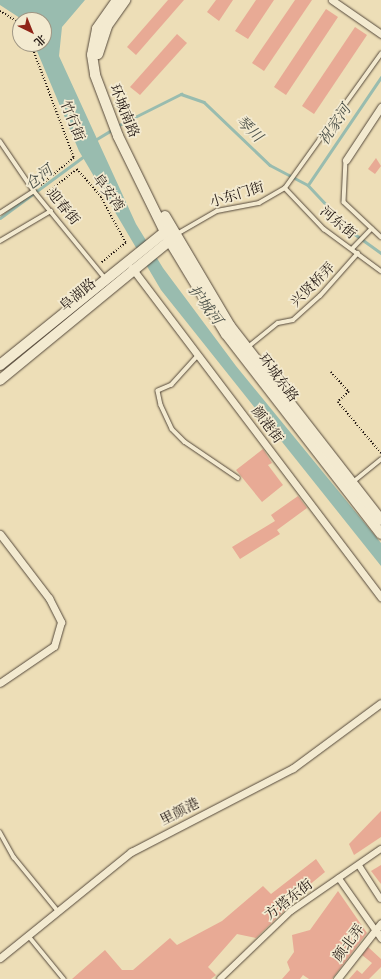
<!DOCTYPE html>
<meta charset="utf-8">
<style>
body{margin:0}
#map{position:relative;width:381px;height:979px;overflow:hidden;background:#eddeb7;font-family:"Libre Bodoni","Noto Serif SC",serif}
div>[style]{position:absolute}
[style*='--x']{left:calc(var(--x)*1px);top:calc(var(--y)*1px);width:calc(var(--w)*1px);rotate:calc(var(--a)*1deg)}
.water>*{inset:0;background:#99bcaf}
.stream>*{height:2.5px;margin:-1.25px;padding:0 1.25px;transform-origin:1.25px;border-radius:1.25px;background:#99bcaf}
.building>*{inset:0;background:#e8aa95}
.path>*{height:1.5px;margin-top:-0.75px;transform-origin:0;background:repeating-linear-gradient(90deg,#221712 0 1px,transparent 0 3px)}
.roads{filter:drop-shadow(0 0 1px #55493b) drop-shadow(0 0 1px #55493b)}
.service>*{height:3.5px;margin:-1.75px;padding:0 1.75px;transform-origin:1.75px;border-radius:1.75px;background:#f3ead0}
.pedestrian>*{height:5.5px;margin:-2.75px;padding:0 2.75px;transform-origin:2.75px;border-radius:2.75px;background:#f3ead0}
.minor>*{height:7px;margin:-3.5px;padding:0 3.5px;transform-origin:3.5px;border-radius:3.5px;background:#f3ead0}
.secondary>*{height:10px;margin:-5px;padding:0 5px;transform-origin:5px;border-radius:5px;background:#f3ead0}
span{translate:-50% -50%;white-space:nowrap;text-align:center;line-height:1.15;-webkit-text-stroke:3.5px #f3ead0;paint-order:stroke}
.street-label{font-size:14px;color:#221712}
.water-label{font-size:15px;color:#4c5149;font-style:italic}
.north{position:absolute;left:12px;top:12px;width:40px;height:40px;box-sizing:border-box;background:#f3ead0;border:1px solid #9f9684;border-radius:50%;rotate:137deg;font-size:11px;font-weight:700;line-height:16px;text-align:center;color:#221712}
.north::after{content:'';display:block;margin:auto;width:14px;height:18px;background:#8f2418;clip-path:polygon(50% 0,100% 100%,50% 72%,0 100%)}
</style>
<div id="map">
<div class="water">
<i style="clip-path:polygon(0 0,85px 0,62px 27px,59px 56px,136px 224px,163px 268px,236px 366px,381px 543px,381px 566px,161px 290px,79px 151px,34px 44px,44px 44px,44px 20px,23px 20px,0 5px)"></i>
</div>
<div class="stream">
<i style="--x:117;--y:126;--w:72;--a:-26.6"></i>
<i style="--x:181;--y:94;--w:24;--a:19"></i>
<i style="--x:204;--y:102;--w:91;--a:43.7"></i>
<i style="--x:270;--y:165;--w:43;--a:27.8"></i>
<i style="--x:308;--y:185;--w:64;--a:46.9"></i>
<i style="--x:352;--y:232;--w:36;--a:36"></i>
<i style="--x:95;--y:140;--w:21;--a:-31"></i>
<i style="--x:308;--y:185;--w:130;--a:-55.9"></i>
<i style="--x:0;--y:218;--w:104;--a:-36.4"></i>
</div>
<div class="building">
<i style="clip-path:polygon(168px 0,184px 0,136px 55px,127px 47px)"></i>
<i style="clip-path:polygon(216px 0,233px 0,219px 21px,207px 12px)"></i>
<i style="clip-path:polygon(256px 0,274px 0,248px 39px,235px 31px)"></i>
<i style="clip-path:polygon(295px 0,312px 0,264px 71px,252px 63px)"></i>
<i style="clip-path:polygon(326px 9px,338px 17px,286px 95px,274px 87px)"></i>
<i style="clip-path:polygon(355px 27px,367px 35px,314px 114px,302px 106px)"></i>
<i style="clip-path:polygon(177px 34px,187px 43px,140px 95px,130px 87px)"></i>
<i style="clip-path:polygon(376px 158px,381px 166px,375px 174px,368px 169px)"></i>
<i style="clip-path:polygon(263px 449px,272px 463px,268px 465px,283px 485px,262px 502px,236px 470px)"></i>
<i style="clip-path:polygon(298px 496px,307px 508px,277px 530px,280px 534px,240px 559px,232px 547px,275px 521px,271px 515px)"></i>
<i style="clip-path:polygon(381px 811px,381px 837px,354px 855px,349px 844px)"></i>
<i style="clip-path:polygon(316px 859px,325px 872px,285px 905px,287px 908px,256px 938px,237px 934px,208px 967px,216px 975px,211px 979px,72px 979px,105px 950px,122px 970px,133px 970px,170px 938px,177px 945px,222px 921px,263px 886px,271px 894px)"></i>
<i style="clip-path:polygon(381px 865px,381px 884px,371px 871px)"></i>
<i style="clip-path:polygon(338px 891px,367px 933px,332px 979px,309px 979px,303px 975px,300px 979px,282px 979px,290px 970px,287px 962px,294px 952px,292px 935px,310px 930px)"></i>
<i style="clip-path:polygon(368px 947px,381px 959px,381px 967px,369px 979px,349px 979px,357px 970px,362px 974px,372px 963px,362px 955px)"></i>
</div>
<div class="path">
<i style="--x:0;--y:11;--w:23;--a:31"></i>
<i style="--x:31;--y:44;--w:122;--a:69.3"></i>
<i style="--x:74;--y:158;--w:45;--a:140.4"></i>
<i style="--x:45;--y:194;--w:41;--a:-38"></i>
<i style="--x:77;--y:169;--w:37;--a:49"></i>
<i style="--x:101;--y:197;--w:52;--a:61.5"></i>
<i style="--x:126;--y:243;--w:32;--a:141"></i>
<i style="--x:331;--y:372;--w:27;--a:48"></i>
<i style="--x:349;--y:392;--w:15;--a:138"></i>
<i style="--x:338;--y:402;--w:67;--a:49.9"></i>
</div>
<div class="roads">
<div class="service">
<i style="--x:0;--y:141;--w:60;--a:55.8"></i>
<i style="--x:34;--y:191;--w:112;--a:50.8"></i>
<i style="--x:346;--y:160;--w:42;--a:92.7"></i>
<i style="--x:344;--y:202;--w:51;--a:43.4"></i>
<i style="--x:285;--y:188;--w:57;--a:46.4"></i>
<i style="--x:324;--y:229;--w:71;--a:36.4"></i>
<i style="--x:0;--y:213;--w:40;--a:-32.9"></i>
<i style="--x:177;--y:234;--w:46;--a:-29.9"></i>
<i style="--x:217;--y:211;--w:43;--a:-10.8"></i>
<i style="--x:259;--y:203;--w:30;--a:-30"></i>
<i style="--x:285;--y:188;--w:165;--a:-54.4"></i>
<i style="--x:0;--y:241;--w:59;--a:-30.5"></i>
<i style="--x:352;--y:249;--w:28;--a:-46"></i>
<i style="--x:248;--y:347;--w:38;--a:-39"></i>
<i style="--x:278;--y:323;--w:15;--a:-11"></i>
<i style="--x:293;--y:320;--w:36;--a:-42"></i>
<i style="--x:320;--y:296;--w:57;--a:-48.5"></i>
<i style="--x:198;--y:356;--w:39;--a:132"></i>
<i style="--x:172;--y:385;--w:15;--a:157"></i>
<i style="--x:158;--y:391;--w:14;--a:78"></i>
<i style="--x:161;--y:405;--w:26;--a:65"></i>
<i style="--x:172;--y:429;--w:18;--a:45"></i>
<i style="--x:185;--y:442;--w:64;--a:34.2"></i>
<i style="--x:353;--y:482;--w:36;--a:-39"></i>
<i style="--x:0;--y:832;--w:29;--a:61"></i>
<i style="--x:14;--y:857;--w:70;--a:50.8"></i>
<i style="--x:28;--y:935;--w:57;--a:50.7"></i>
</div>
<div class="pedestrian">
<i style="--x:359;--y:865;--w:40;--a:57.1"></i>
<i style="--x:339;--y:878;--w:62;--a:54.8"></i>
<i style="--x:220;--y:979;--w:98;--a:-43.8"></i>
<i style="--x:291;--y:911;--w:109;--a:-34.6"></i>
</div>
<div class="minor">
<i style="--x:332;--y:0;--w:60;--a:34.8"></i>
<i style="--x:346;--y:160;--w:64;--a:-56.6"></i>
<i style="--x:132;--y:268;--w:413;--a:52.9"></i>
<i style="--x:0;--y:534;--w:81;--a:52.6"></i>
<i style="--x:49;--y:598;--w:27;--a:63"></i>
<i style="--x:61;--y:622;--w:25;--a:106"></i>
<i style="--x:54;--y:646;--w:65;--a:145.6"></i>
<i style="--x:375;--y:929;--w:11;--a:56"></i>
<i style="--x:0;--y:958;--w:169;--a:-39"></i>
<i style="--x:131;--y:852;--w:182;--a:-27.4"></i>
<i style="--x:293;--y:768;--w:109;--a:-36.5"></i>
<i style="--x:337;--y:979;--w:71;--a:-51.8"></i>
</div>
<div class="secondary">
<i style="--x:117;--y:0;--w:35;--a:125"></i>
<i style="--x:97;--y:29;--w:26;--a:101"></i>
<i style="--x:92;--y:55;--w:20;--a:81"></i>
<i style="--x:95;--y:75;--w:65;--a:69.3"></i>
<i style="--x:118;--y:136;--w:116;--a:63.9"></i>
<i style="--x:169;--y:240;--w:110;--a:58.8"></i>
<i style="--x:226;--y:334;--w:253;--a:52.2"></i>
<i style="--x:98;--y:54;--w:29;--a:-72"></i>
<i style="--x:107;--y:26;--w:32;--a:-55"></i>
<i style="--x:165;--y:216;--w:128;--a:59.4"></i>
<i style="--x:230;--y:326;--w:246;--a:52.1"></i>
<i style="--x:0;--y:365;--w:218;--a:-38.9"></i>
<i style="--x:0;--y:380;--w:227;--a:-39.4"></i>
</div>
</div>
<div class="street-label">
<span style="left:124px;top:111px;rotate:68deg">环城南路</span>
<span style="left:72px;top:121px;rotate:68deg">竹行街</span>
<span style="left:108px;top:193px;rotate:54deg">阜安湾</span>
<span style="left:237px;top:195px;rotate:-17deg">小东门街</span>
<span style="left:63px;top:207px;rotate:50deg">迎春街</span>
<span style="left:338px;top:223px;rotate:40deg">河东街</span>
<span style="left:313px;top:285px;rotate:-45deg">兴贤桥弄</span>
<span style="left:78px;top:295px;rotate:-40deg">阜湖路</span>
<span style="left:278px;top:378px;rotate:53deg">环城东路</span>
<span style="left:267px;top:425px;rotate:53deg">颜港街</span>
<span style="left:180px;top:812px;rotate:-27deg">里颜港</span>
<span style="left:289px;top:900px;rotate:-38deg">方塔东街</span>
<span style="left:349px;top:943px;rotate:-53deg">颜北弄</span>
</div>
<div class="water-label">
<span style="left:335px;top:125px;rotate:-56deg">祝家河</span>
<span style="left:249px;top:129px;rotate:44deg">琴川</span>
<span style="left:39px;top:178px;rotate:-38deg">仓河</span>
<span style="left:205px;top:305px;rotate:53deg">护城河</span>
</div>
<div class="north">北</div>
</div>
